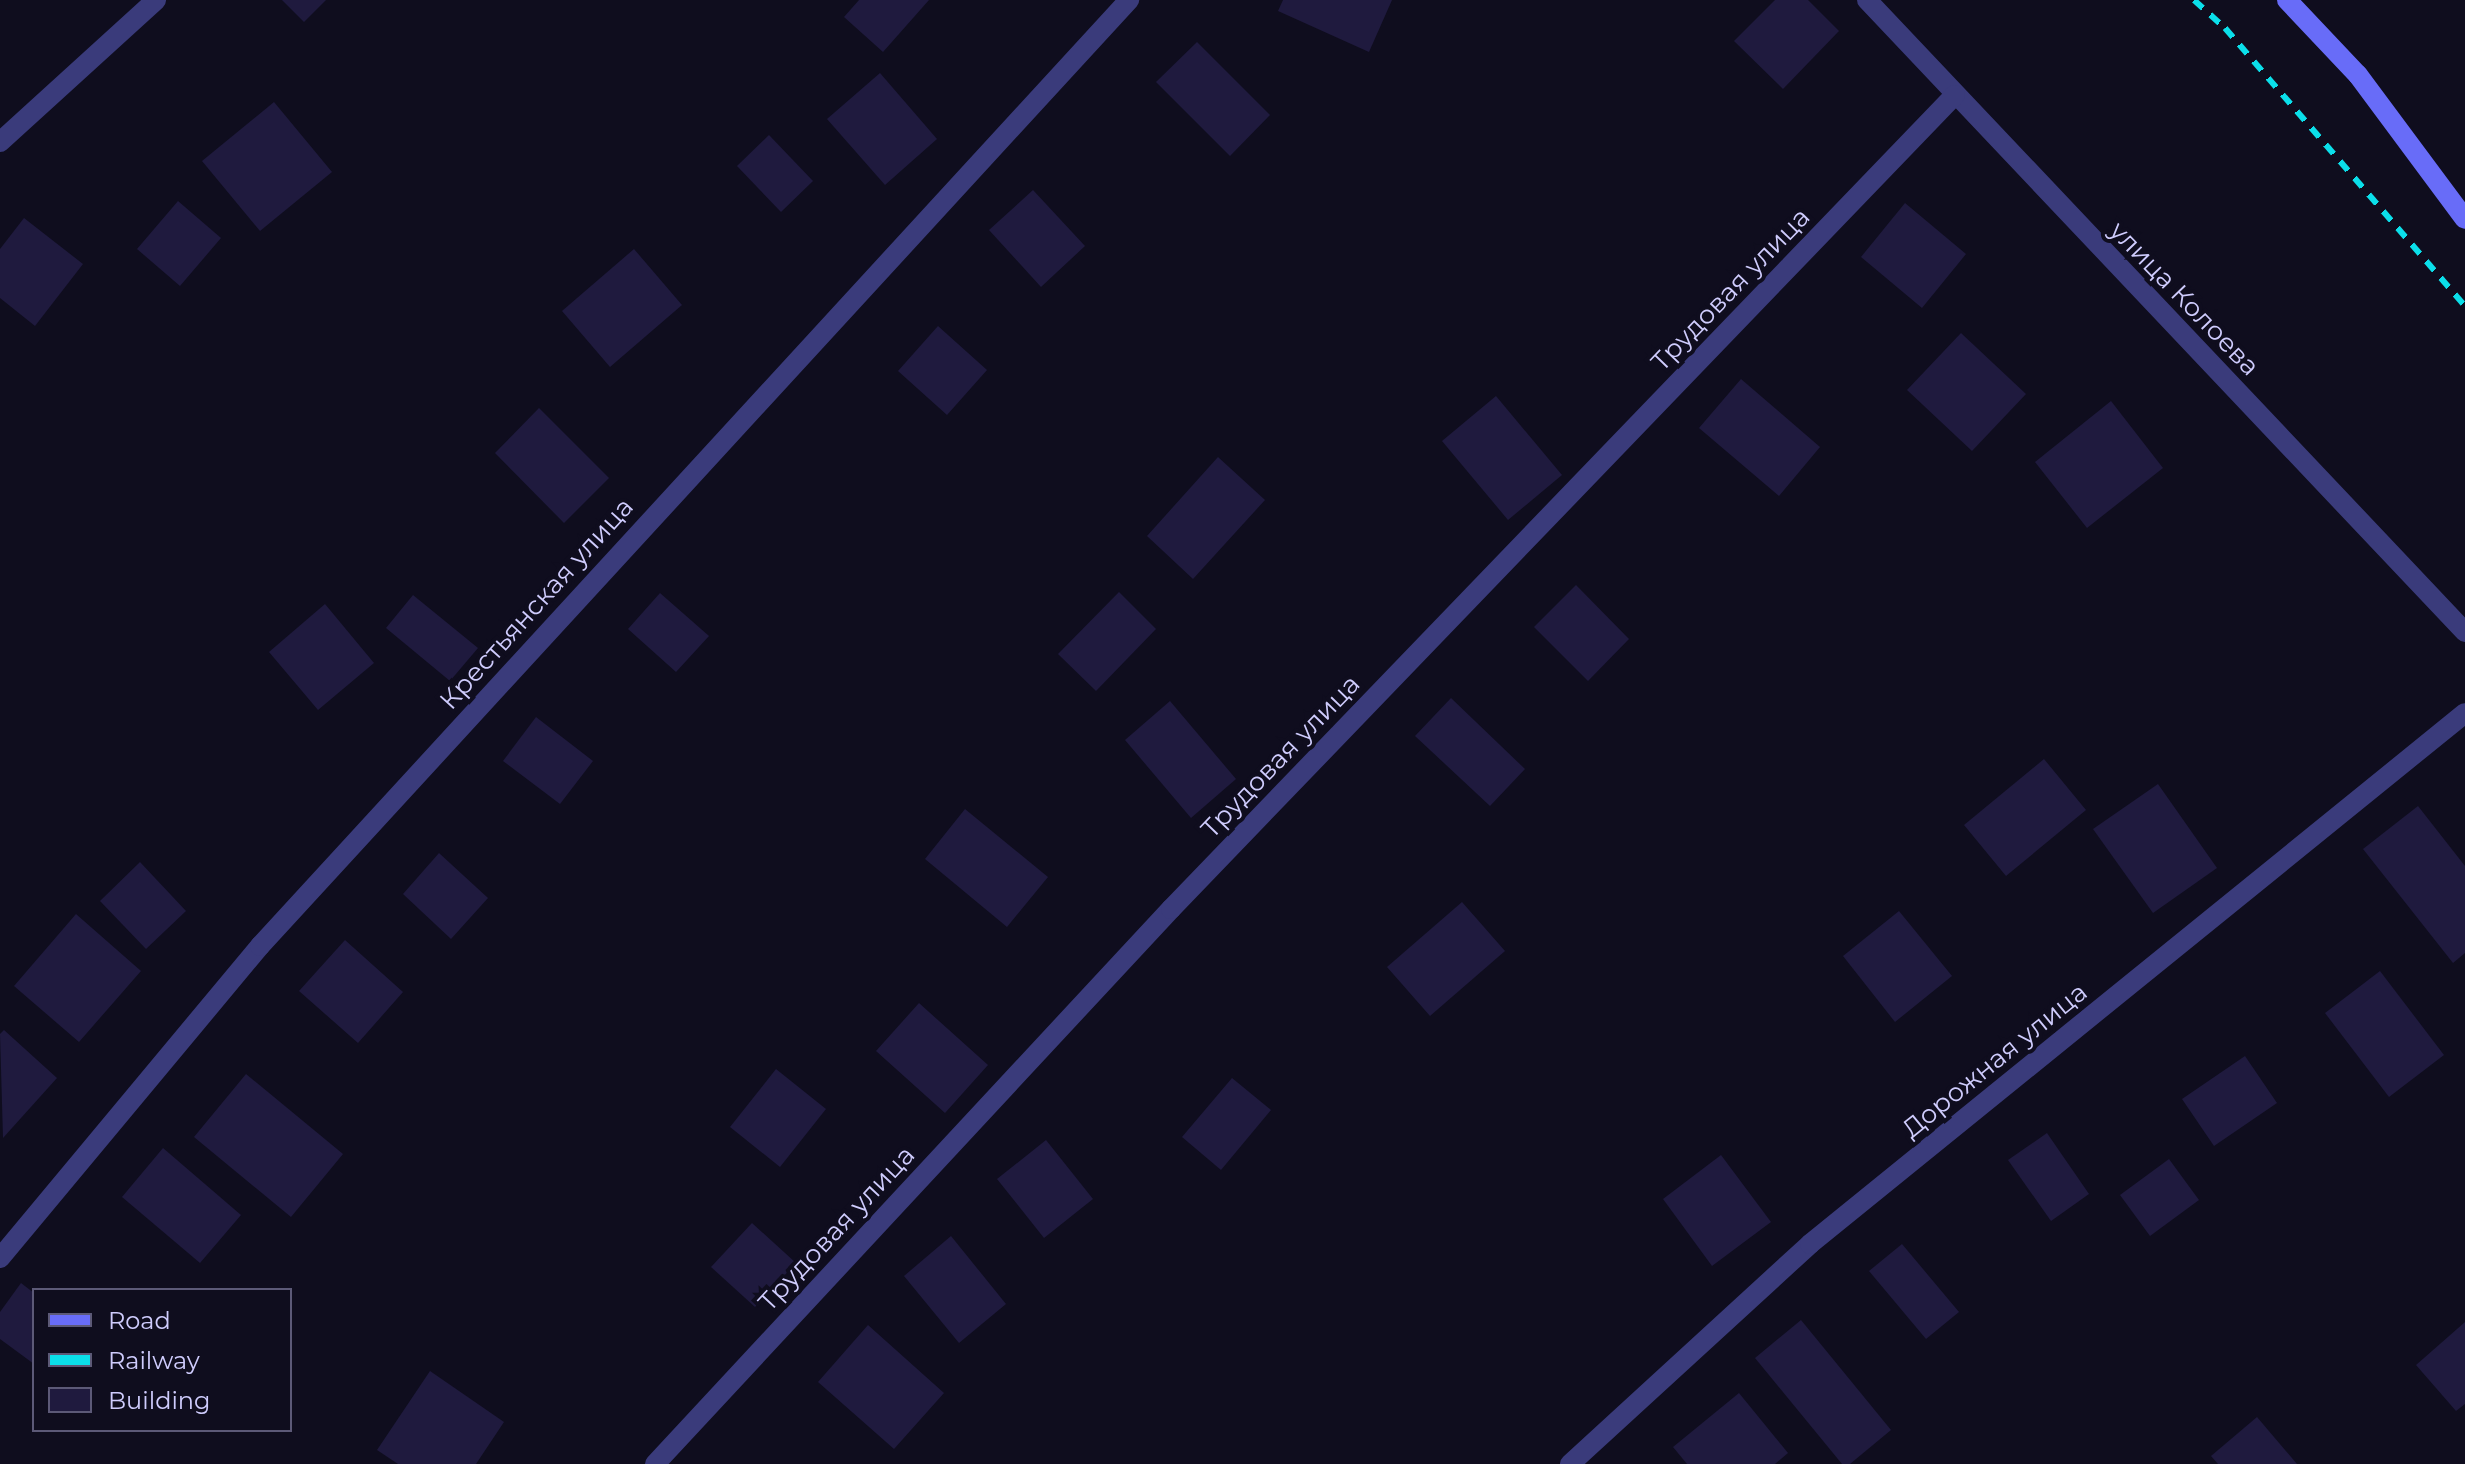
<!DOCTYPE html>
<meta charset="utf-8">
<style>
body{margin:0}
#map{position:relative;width:2465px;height:1464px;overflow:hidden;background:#0f0d1e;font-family:Montserrat,sans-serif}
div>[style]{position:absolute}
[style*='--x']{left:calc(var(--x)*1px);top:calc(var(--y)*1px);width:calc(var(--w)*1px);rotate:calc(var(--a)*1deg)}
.building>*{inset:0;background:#1f1a3e}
.street>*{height:20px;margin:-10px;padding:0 10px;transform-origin:10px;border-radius:10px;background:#3a3b7b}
.secondary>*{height:20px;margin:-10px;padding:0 10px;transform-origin:10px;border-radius:10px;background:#686cf8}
.rail>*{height:6px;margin-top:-3px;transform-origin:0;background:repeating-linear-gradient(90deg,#0bdfea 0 12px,transparent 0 22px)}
span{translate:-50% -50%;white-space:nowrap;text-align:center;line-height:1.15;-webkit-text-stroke:8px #0f0d1e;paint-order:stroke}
.street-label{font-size:26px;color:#cfccfd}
.legend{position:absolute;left:32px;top:1288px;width:260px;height:144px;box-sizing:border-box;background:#0f0d1e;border:2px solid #5c5977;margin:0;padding:10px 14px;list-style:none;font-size:24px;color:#cfccfd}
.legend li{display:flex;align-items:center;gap:16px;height:40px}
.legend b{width:40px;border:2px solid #5c5977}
</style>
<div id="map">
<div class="building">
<i style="clip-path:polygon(282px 0,326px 0,304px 22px)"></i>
<i style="clip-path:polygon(859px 0,929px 0,883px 52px,844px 17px)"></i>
<i style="clip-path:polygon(1283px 0,1392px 0,1369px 52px,1278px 11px)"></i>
<i style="clip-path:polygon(1775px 0,1808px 0,1839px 31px,1783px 89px,1734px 41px)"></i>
<i style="clip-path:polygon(1197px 42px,1270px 115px,1230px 156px,1156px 82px)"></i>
<i style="clip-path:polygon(880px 73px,937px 139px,885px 185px,827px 119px)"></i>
<i style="clip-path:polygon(274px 102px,332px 172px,260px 231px,202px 161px)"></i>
<i style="clip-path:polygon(769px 135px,813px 181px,781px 212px,737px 166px)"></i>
<i style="clip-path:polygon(1033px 190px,1085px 246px,1041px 287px,989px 230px)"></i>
<i style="clip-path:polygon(178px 201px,221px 238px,180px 286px,137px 249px)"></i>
<i style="clip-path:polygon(1905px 203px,1966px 254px,1922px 308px,1861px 257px)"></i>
<i style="clip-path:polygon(24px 218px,83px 264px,35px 326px,0 298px,0 249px)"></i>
<i style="clip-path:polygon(634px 249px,682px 305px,610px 367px,562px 311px)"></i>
<i style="clip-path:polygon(938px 326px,987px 370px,947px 415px,898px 371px)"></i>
<i style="clip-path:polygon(1961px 333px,2026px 394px,1972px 451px,1907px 390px)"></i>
<i style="clip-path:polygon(1741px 379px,1820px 447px,1779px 496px,1699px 428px)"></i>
<i style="clip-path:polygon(1496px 396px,1562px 475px,1508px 520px,1442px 441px)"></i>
<i style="clip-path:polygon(2111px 401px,2163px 468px,2087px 528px,2035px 462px)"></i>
<i style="clip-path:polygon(539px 408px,609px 478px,564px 523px,495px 453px)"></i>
<i style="clip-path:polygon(1218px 457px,1265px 500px,1193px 579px,1147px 536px)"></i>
<i style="clip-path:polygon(1576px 585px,1629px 639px,1588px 681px,1534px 627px)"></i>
<i style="clip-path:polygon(1119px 592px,1156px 629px,1096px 691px,1058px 654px)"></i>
<i style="clip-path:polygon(660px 593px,709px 636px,676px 672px,628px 629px)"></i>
<i style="clip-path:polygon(413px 595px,478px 648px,450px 681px,386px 628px)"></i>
<i style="clip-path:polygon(325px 604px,374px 663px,318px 710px,269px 652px)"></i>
<i style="clip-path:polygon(1451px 698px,1525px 769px,1490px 806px,1415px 736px)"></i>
<i style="clip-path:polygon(1170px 701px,1236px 779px,1191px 818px,1125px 740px)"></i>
<i style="clip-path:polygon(536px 717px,593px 761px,560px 804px,503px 761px)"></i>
<i style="clip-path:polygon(2044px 759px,2086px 810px,2006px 876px,1964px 825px)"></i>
<i style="clip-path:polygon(2158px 784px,2217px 868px,2153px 913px,2093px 829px)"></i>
<i style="clip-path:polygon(2418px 806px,2465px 866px,2465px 953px,2453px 963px,2363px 849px)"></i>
<i style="clip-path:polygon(965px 809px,1048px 877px,1007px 927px,925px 859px)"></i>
<i style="clip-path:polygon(439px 853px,488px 898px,451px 939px,403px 894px)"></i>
<i style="clip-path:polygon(140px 862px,186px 911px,146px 949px,100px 901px)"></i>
<i style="clip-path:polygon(1462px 902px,1505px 951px,1430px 1016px,1387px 967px)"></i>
<i style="clip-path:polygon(1899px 911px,1952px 976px,1895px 1022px,1843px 956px)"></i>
<i style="clip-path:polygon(76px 914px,141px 971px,79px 1042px,14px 986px)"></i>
<i style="clip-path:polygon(345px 940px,403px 992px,358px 1043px,299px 991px)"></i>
<i style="clip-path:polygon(2380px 971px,2444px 1055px,2389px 1097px,2325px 1013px)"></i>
<i style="clip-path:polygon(919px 1003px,988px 1065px,945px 1113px,876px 1051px)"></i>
<i style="clip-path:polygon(4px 1030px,57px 1078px,3px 1138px,0 1034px)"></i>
<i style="clip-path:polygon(2245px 1056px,2277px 1103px,2214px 1146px,2182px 1099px)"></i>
<i style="clip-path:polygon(776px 1069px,826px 1109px,780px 1167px,730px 1127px)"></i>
<i style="clip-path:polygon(246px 1074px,343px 1154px,291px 1217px,194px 1137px)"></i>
<i style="clip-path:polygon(1232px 1078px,1271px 1110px,1221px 1170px,1182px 1137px)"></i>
<i style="clip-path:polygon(2047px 1133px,2089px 1194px,2051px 1221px,2008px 1160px)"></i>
<i style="clip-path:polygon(1046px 1140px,1093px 1199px,1044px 1238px,997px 1179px)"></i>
<i style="clip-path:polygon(163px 1148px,241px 1215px,200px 1263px,122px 1197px)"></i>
<i style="clip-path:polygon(1721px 1155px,1771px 1222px,1712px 1266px,1663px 1199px)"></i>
<i style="clip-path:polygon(2169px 1159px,2199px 1200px,2150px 1236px,2120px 1195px)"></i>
<i style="clip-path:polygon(752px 1223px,796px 1263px,755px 1307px,711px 1267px)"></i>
<i style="clip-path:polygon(951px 1236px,1006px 1304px,959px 1343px,904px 1276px)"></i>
<i style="clip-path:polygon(1902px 1244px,1959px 1312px,1926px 1339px,1869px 1271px)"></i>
<i style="clip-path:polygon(21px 1283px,34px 1293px,34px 1364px,0 1339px,0 1312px)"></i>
<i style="clip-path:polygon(1801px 1320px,1891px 1430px,1850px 1464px,1842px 1464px,1755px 1358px)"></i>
<i style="clip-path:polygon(2465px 1322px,2465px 1404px,2456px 1411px,2416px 1365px)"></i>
<i style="clip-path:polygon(868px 1325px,944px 1393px,894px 1449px,818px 1382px)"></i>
<i style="clip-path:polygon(430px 1371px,504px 1422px,476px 1464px,398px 1464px,377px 1450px)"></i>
<i style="clip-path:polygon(1739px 1393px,1788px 1453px,1775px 1464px,1687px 1464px,1673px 1447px)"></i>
<i style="clip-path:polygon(2257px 1417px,2297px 1464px,2218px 1464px,2211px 1456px)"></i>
</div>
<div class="street">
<i style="--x:1867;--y:0;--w:870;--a:46.58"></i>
<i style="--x:0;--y:142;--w:211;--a:-42.3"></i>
<i style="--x:0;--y:1258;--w:406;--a:-50.2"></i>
<i style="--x:260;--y:946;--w:1285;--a:-47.43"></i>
<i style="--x:655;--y:1464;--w:758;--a:-47.09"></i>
<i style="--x:1171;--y:909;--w:1130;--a:-46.08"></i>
<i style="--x:1570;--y:1464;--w:326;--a:-42.5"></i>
<i style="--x:1810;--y:1244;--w:843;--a:-39.03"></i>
</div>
<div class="secondary">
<i style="--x:2287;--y:0;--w:103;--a:46.6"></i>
<i style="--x:2358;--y:75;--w:179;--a:53.4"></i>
</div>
<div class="rail">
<i style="--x:2194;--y:0;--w:42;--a:42.1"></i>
<i style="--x:2225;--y:28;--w:367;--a:49.2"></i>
</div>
<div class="street-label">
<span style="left:1731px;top:290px;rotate:-46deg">Трудовая улица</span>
<span style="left:2184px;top:299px;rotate:46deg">улица Колоева</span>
<span style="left:537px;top:604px;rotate:-48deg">Крестьянская улица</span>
<span style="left:1281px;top:757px;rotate:-46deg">Трудовая улица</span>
<span style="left:1995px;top:1061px;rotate:-39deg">Дорожная улица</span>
<span style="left:837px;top:1229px;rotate:-47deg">Трудовая улица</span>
</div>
<ul class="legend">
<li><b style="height:10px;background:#686cf8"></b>Road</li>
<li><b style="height:10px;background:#0bdfea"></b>Railway</li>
<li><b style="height:22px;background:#1f1a3e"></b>Building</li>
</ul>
</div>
